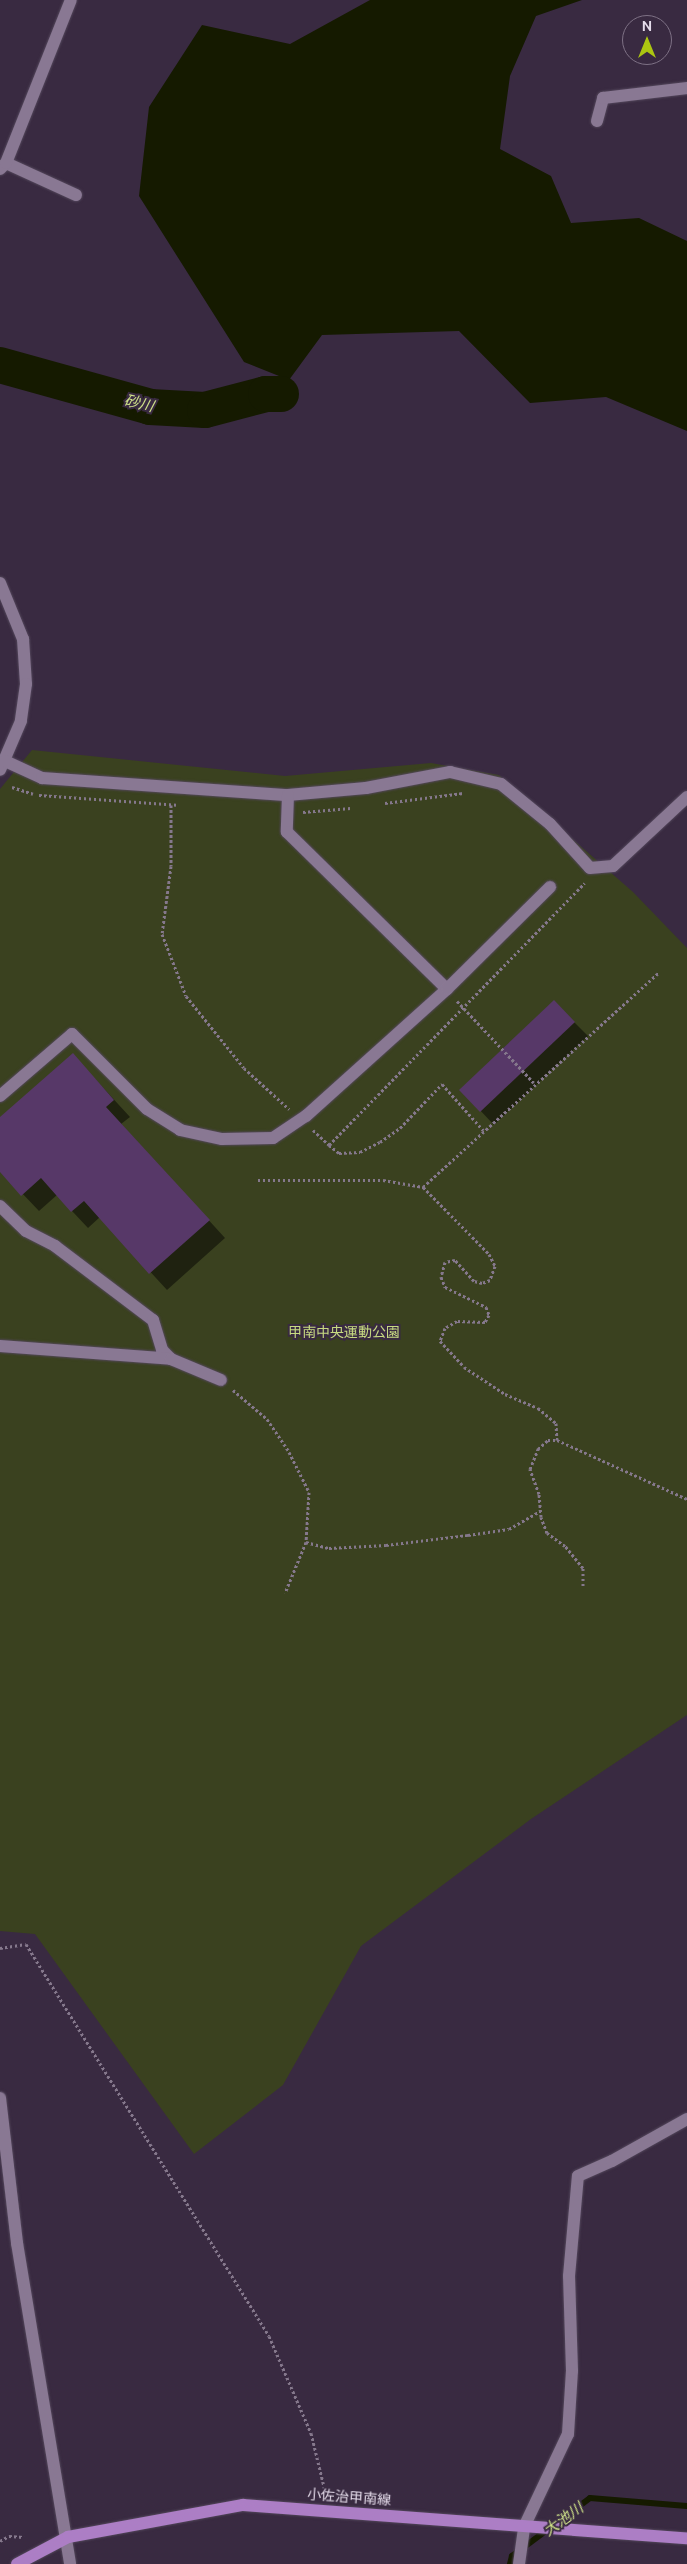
<!DOCTYPE html>
<meta charset="utf-8">
<style>
body{margin:0}
#map{position:relative;width:687px;height:2564px;overflow:hidden;background:#392a41;font-family:Ubuntu,"Noto Sans JP",sans-serif}
div>[style]{position:absolute}
[style*='--x']{left:calc(var(--x)*1px);top:calc(var(--y)*1px);width:calc(var(--w)*1px);rotate:calc(var(--a)*1deg)}
.green>*{inset:0;background:#3a411f}
.water>*{inset:0;background:#151a00}
.shadow>*{inset:0;background:#0007}
.stream>*{height:6px;margin:-3px;padding:0 3px;transform-origin:3px;border-radius:3px;background:#151a00}
.river>*{height:36px;margin:-18px;padding:0 18px;transform-origin:18px;border-radius:18px;background:#151a00}
.building>*{inset:0;background:#573868}
.path>*{height:3px;margin-top:-1.5px;transform-origin:0;background:repeating-linear-gradient(90deg,#85788c 0 2.5px,transparent 0 5px)}
.roads{filter:drop-shadow(0 0 1px #53475b) drop-shadow(0 0 1px #53475b)}
.minor>*{height:12px;margin:-6px;padding:0 6px;transform-origin:6px;border-radius:6px;background:#897893}
.major>*{height:12px;margin:-6px;padding:0 6px;transform-origin:6px;border-radius:6px;background:#ac7ec5}
span{translate:-50% -50%;white-space:nowrap;text-align:center;line-height:1.15;-webkit-text-stroke:4px #392a41;paint-order:stroke}
.park-label{font-size:14px;color:#c7da81}
.street-label{font-size:14px;color:#e5dceb}
.water-label{font-size:15px;color:#cfe289;font-style:italic}
.north{position:absolute;left:622px;top:15px;width:50px;height:50px;box-sizing:border-box;background:#392a41;border:1px solid #7e7185;border-radius:50%;rotate:0deg;font-size:14px;font-weight:700;line-height:20px;text-align:center;color:#e5dceb}
.north::after{content:'';display:block;margin:auto;width:18px;height:22px;background:#acc611;clip-path:polygon(50% 0,100% 100%,50% 72%,0 100%)}
</style>
<div id="map">
<div class="green">
<i style="clip-path:polygon(32px 750px,285px 776px,431px 763px,499px 775px,633px 892px,687px 948px,687px 1715px,531px 1819px,361px 1946px,283px 2085px,194px 2154px,35px 1934px,0 1931px,0 789px)"></i>
</div>
<div class="water">
<i style="clip-path:polygon(370px 0,582px 0,536px 16px,510px 76px,500px 149px,551px 176px,571px 223px,639px 218px,687px 241px,687px 431px,606px 397px,530px 403px,459px 331px,322px 335px,289px 380px,244px 362px,139px 196px,149px 107px,202px 25px,290px 44px)"></i>
</div>
<div class="shadow">
<i style="clip-path:polygon(554px 1002px,588px 1036px,494px 1125px,461px 1090px)"></i>
<i style="clip-path:polygon(73px 1055px,130px 1117px,121px 1124px,225px 1238px,167px 1290px,100px 1217px,88px 1228px,57px 1195px,39px 1211px,0 1170px,0 1119px)"></i>
</div>
<div class="stream">
<i style="--x:510;--y:2564;--w:8;--a:-76"></i>
<i style="--x:512;--y:2556;--w:97;--a:-36.6"></i>
<i style="--x:590;--y:2498;--w:97;--a:4.7"></i>
</div>
<div class="river">
<i style="--x:0;--y:365;--w:156;--a:15.6"></i>
<i style="--x:150;--y:407;--w:55;--a:3.1"></i>
<i style="--x:205;--y:410;--w:63;--a:-14.7"></i>
<i style="--x:266;--y:394;--w:15;--a:0"></i>
</div>
<div class="building">
<i style="clip-path:polygon(554px 1000px,575px 1022px,480px 1112px,459px 1090px)"></i>
<i style="clip-path:polygon(73px 1053px,114px 1100px,106px 1107px,210px 1220px,149px 1274px,84px 1201px,71px 1212px,41px 1178px,21px 1196px,0 1172px,0 1117px)"></i>
</div>
<div class="path">
<i style="--x:12;--y:787;--w:22;--a:18"></i>
<i style="--x:39;--y:795;--w:138;--a:4.1"></i>
<i style="--x:385;--y:803;--w:79;--a:-7.3"></i>
<i style="--x:171;--y:805;--w:61;--a:90"></i>
<i style="--x:171;--y:866;--w:69;--a:97.5"></i>
<i style="--x:162;--y:934;--w:66;--a:68.8"></i>
<i style="--x:186;--y:996;--w:92;--a:51.1"></i>
<i style="--x:244;--y:1068;--w:61;--a:42.3"></i>
<i style="--x:303;--y:812;--w:48;--a:-4.8"></i>
<i style="--x:457;--y:1001;--w:112;--a:46.8"></i>
<i style="--x:313;--y:1130;--w:22;--a:43"></i>
<i style="--x:329;--y:1145;--w:366;--a:-45.7"></i>
<i style="--x:329;--y:1145;--w:13;--a:39"></i>
<i style="--x:339;--y:1153;--w:21;--a:-3"></i>
<i style="--x:360;--y:1152;--w:22;--a:-27"></i>
<i style="--x:380;--y:1142;--w:24;--a:-35"></i>
<i style="--x:400;--y:1128;--w:61;--a:-46.3"></i>
<i style="--x:442;--y:1084;--w:62;--a:48.3"></i>
<i style="--x:258;--y:1180;--w:125;--a:0"></i>
<i style="--x:383;--y:1180;--w:41;--a:9.9"></i>
<i style="--x:423;--y:1187;--w:94;--a:45.4"></i>
<i style="--x:489;--y:1254;--w:13;--a:63"></i>
<i style="--x:495;--y:1266;--w:15;--a:110"></i>
<i style="--x:490;--y:1280;--w:9;--a:159"></i>
<i style="--x:482;--y:1283;--w:8;--a:-166"></i>
<i style="--x:474;--y:1281;--w:28;--a:-132"></i>
<i style="--x:455;--y:1260;--w:10;--a:169"></i>
<i style="--x:445;--y:1262;--w:16;--a:105"></i>
<i style="--x:441;--y:1277;--w:11;--a:68"></i>
<i style="--x:445;--y:1287;--w:46;--a:26"></i>
<i style="--x:486;--y:1307;--w:9;--a:69"></i>
<i style="--x:489;--y:1315;--w:8;--a:120"></i>
<i style="--x:485;--y:1322;--w:28;--a:-178"></i>
<i style="--x:457;--y:1321;--w:14;--a:150"></i>
<i style="--x:445;--y:1328;--w:14;--a:111"></i>
<i style="--x:440;--y:1341;--w:35;--a:47"></i>
<i style="--x:464;--y:1367;--w:49;--a:33.4"></i>
<i style="--x:505;--y:1394;--w:36;--a:23"></i>
<i style="--x:538;--y:1408;--w:23;--a:40"></i>
<i style="--x:556;--y:1423;--w:17;--a:87"></i>
<i style="--x:423;--y:1187;--w:319;--a:-42.3"></i>
<i style="--x:233;--y:1390;--w:45;--a:40.5"></i>
<i style="--x:267;--y:1419;--w:40;--a:56"></i>
<i style="--x:289;--y:1452;--w:45;--a:63.4"></i>
<i style="--x:309;--y:1492;--w:50;--a:93.4"></i>
<i style="--x:306;--y:1542;--w:55;--a:112.4"></i>
<i style="--x:306;--y:1542;--w:24;--a:15"></i>
<i style="--x:329;--y:1548;--w:57;--a:-3"></i>
<i style="--x:386;--y:1545;--w:83;--a:-7"></i>
<i style="--x:468;--y:1535;--w:41;--a:-8.3"></i>
<i style="--x:509;--y:1529;--w:36;--a:-30"></i>
<i style="--x:583;--y:1586;--w:18;--a:-90"></i>
<i style="--x:583;--y:1568;--w:28;--a:-129"></i>
<i style="--x:565;--y:1546;--w:22;--a:-144"></i>
<i style="--x:547;--y:1533;--w:17;--a:-111"></i>
<i style="--x:541;--y:1517;--w:23;--a:-95"></i>
<i style="--x:539;--y:1494;--w:27;--a:-110"></i>
<i style="--x:530;--y:1469;--w:22;--a:-68"></i>
<i style="--x:538;--y:1449;--w:13;--a:-42"></i>
<i style="--x:548;--y:1440;--w:9;--a:0"></i>
<i style="--x:557;--y:1440;--w:143;--a:24.4"></i>
<i style="--x:0;--y:1948;--w:26;--a:-9"></i>
<i style="--x:26;--y:1944;--w:461;--a:58.2"></i>
<i style="--x:269;--y:2336;--w:106;--a:66.6"></i>
<i style="--x:311;--y:2433;--w:64;--a:76.4"></i>
<i style="--x:0;--y:2541;--w:10;--a:-29"></i>
<i style="--x:9;--y:2536;--w:15;--a:4"></i>
</div>
<div class="roads">
<div class="minor">
<i style="--x:597;--y:121;--w:24;--a:-75"></i>
<i style="--x:603;--y:98;--w:85;--a:-6.8"></i>
<i style="--x:6;--y:163;--w:77;--a:24.6"></i>
<i style="--x:0;--y:169;--w:8;--a:-45"></i>
<i style="--x:6;--y:163;--w:175;--a:-68.3"></i>
<i style="--x:0;--y:583;--w:61;--a:67.7"></i>
<i style="--x:23;--y:639;--w:45;--a:86.2"></i>
<i style="--x:26;--y:684;--w:37;--a:98"></i>
<i style="--x:21;--y:721;--w:53;--a:113.2"></i>
<i style="--x:5;--y:761;--w:41;--a:24.7"></i>
<i style="--x:42;--y:778;--w:247;--a:4"></i>
<i style="--x:288;--y:795;--w:78;--a:-5.1"></i>
<i style="--x:366;--y:788;--w:86;--a:-10.8"></i>
<i style="--x:450;--y:772;--w:52;--a:13.2"></i>
<i style="--x:501;--y:784;--w:63;--a:39.2"></i>
<i style="--x:550;--y:824;--w:59;--a:47.7"></i>
<i style="--x:590;--y:868;--w:23;--a:-5"></i>
<i style="--x:613;--y:866;--w:101;--a:-43"></i>
<i style="--x:288;--y:795;--w:37;--a:92"></i>
<i style="--x:287;--y:832;--w:224;--a:44.5"></i>
<i style="--x:0;--y:1096;--w:95;--a:-40.7"></i>
<i style="--x:72;--y:1034;--w:106;--a:45"></i>
<i style="--x:147;--y:1109;--w:39;--a:32"></i>
<i style="--x:180;--y:1130;--w:43;--a:12.1"></i>
<i style="--x:222;--y:1139;--w:51;--a:-1.1"></i>
<i style="--x:273;--y:1138;--w:40;--a:-34"></i>
<i style="--x:306;--y:1116;--w:190;--a:-42"></i>
<i style="--x:447;--y:989;--w:145;--a:-44.7"></i>
<i style="--x:0;--y:1206;--w:36;--a:44"></i>
<i style="--x:26;--y:1231;--w:33;--a:27"></i>
<i style="--x:55;--y:1246;--w:123;--a:37.1"></i>
<i style="--x:153;--y:1320;--w:31;--a:73"></i>
<i style="--x:162;--y:1350;--w:13;--a:45"></i>
<i style="--x:0;--y:1346;--w:171;--a:4.3"></i>
<i style="--x:171;--y:1359;--w:54;--a:22.8"></i>
<i style="--x:0;--y:2098;--w:146;--a:83.3"></i>
<i style="--x:17;--y:2243;--w:325;--a:80.6"></i>
<i style="--x:519;--y:2564;--w:37;--a:-82"></i>
<i style="--x:524;--y:2527;--w:103;--a:-64.7"></i>
<i style="--x:568;--y:2434;--w:63;--a:-86.4"></i>
<i style="--x:572;--y:2371;--w:95;--a:-91.8"></i>
<i style="--x:569;--y:2276;--w:100;--a:-84.9"></i>
<i style="--x:578;--y:2176;--w:37;--a:-24"></i>
<i style="--x:612;--y:2161;--w:86;--a:-29.2"></i>
</div>
<div class="major">
<i style="--x:17;--y:2564;--w:58;--a:-27.9"></i>
<i style="--x:68;--y:2537;--w:178;--a:-10.4"></i>
<i style="--x:243;--y:2505;--w:445;--a:4.3"></i>
</div>
</div>
<div class="park-label">
<span style="left:344px;top:1332px">甲南中央運動公園</span>
</div>
<div class="street-label">
<span style="left:349px;top:2497px;rotate:4deg">小佐治甲南線</span>
</div>
<div class="water-label">
<span style="left:139px;top:403px;rotate:13deg">砂川</span>
<span style="left:563px;top:2519px;rotate:-36deg">大池川</span>
</div>
<div class="north">N</div>
</div>
